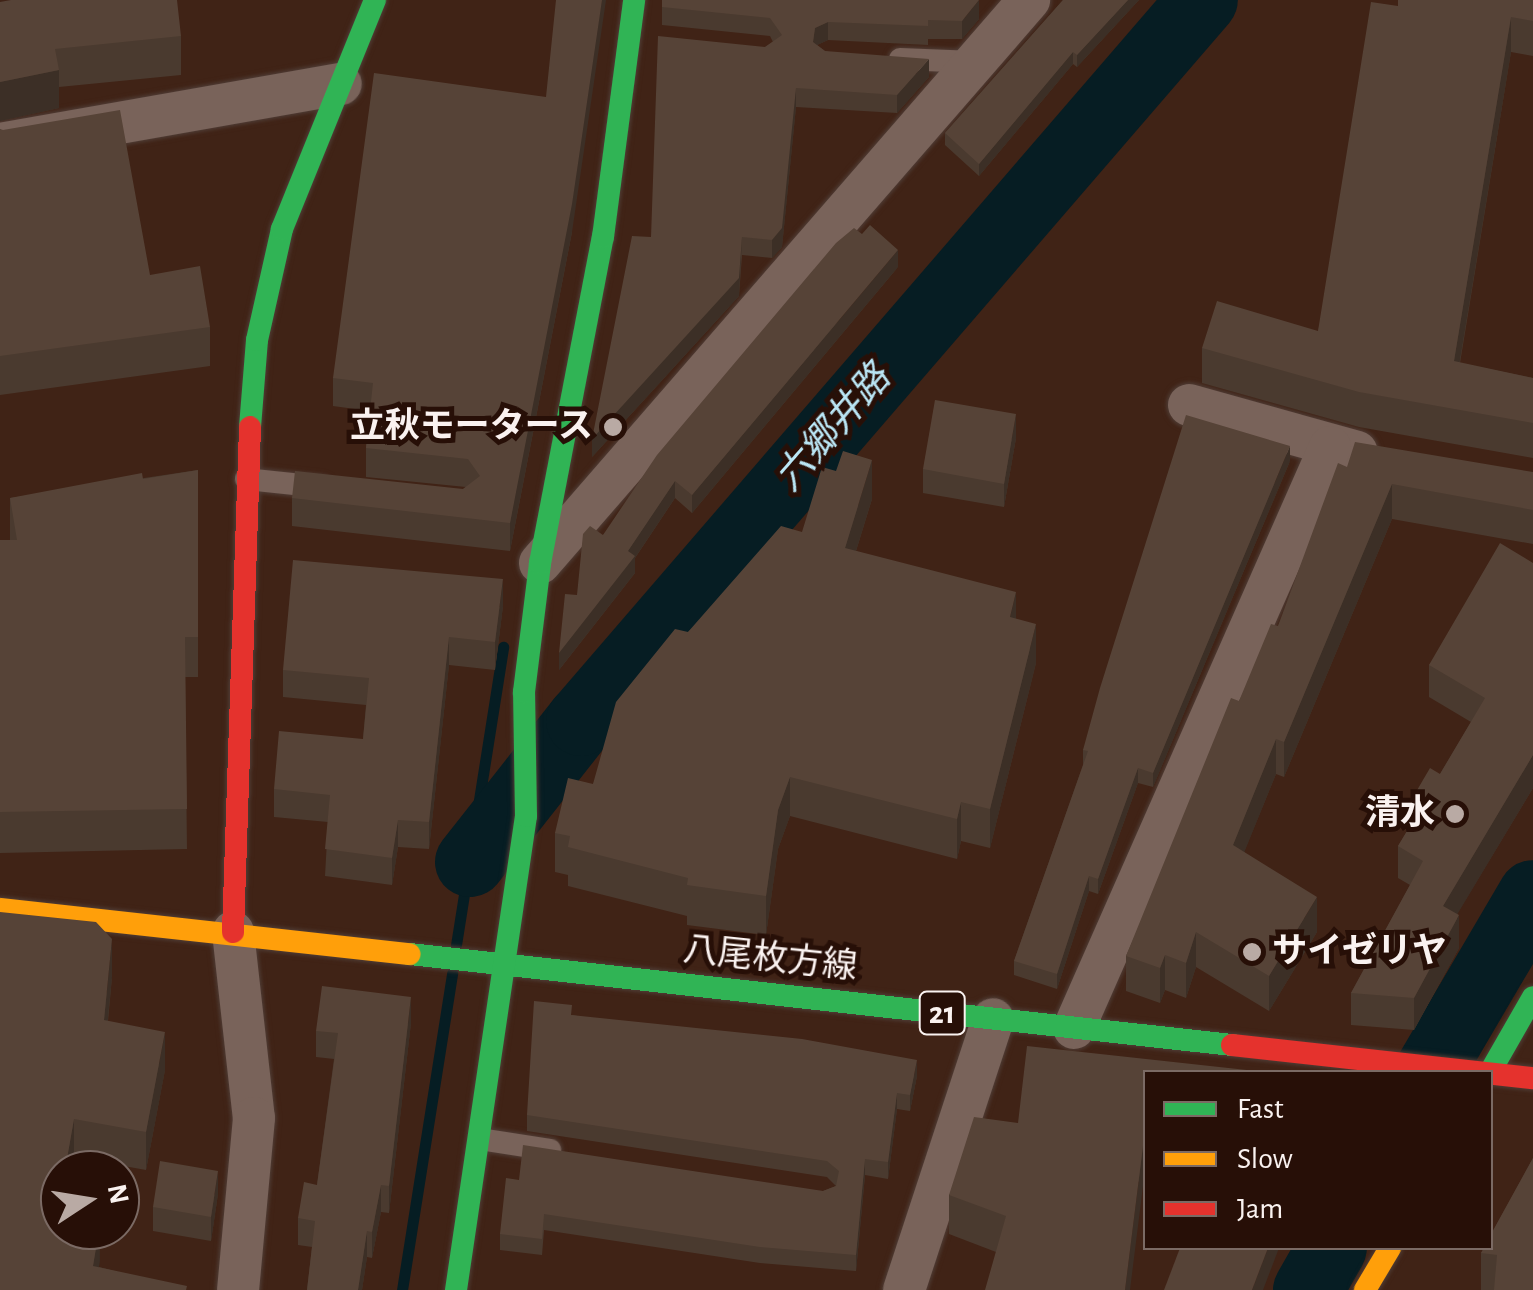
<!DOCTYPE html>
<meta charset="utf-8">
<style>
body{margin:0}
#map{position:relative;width:1533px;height:1290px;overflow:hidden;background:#402316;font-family:"Alegreya Sans","Noto Sans JP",sans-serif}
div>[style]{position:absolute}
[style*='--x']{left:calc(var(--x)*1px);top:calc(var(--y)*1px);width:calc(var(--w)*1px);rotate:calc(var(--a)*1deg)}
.stream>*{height:11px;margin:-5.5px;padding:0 5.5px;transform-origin:5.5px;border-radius:5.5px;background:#061d23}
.river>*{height:70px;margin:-35px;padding:0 35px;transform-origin:35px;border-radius:35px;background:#061d23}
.roads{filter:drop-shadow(0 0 2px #4f3d36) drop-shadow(0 0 2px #4f3d36)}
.lane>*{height:22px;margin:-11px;padding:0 11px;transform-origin:11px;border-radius:11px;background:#79635a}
.street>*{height:42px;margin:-21px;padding:0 21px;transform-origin:21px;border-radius:21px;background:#79635a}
.fast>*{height:22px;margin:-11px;padding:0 11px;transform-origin:11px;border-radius:11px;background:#30b455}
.slow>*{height:22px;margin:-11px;padding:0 11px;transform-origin:11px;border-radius:11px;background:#ff9f0a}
.jam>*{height:22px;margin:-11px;padding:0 11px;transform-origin:11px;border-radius:11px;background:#e5322d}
.wall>*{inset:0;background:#4a3a2f}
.shaded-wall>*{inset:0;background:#3c2f26}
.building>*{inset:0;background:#564337}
.dots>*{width:28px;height:28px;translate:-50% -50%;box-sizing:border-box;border:5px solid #270f07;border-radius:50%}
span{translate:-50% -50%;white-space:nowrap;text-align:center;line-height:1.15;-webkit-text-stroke:10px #270f07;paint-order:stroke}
.shield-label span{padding:2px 8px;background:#270f07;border:2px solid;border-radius:8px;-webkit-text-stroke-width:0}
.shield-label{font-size:32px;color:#faf2f0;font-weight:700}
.poi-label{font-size:35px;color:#faf2f0;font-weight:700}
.right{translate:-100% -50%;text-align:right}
.left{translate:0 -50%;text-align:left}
.street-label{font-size:35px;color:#faf2f0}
.water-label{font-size:38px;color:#bae6f5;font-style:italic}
.legend{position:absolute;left:1143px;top:1070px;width:350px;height:180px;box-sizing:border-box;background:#270f07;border:2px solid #7b6a64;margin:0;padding:12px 18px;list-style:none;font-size:30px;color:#faf2f0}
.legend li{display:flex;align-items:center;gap:20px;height:50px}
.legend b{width:50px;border:2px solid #7b6a64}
.north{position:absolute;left:40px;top:1150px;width:100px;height:100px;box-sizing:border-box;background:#270f07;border:2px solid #7b6a64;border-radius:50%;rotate:78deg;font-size:28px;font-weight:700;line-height:40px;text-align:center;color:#faf2f0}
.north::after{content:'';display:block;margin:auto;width:35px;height:45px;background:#b9aaa4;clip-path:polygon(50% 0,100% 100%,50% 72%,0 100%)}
</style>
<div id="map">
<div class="stream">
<i style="--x:456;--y:945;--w:302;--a:-81"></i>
<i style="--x:402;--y:1290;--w:321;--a:-81"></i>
</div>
<div class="river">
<i style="--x:470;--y:862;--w:179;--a:-51.8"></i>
<i style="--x:581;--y:721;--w:952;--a:-49.22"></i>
<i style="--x:1429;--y:1072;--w:205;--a:-59.6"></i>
<i style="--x:1308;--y:1290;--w:48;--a:-60.3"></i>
</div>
<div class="roads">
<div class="lane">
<i style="--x:900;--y:59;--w:75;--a:2.3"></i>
<i style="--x:246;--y:479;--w:76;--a:6"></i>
<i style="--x:480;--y:1139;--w:71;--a:8.9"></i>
</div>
<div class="street">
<i style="--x:0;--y:144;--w:346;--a:-10"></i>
<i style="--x:1189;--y:405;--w:174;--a:15.6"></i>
<i style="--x:540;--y:563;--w:746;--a:-49.02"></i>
<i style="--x:233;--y:932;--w:187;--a:83.6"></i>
<i style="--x:254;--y:1118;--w:173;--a:95.3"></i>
<i style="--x:1074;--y:1028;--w:635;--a:-66.22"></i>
<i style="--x:904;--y:1290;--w:285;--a:-71.8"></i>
</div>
<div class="fast">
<i style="--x:250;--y:427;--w:87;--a:-85.4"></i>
<i style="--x:257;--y:340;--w:114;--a:-77.3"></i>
<i style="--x:282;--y:229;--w:247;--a:-67.9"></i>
<i style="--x:410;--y:954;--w:827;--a:6.32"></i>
<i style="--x:1490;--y:1072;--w:86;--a:-60.2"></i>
<i style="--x:456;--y:1290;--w:479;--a:-81.6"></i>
<i style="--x:526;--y:816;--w:124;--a:-90.9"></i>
<i style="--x:524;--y:692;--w:130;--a:-82.9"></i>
<i style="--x:540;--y:563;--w:332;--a:-79.1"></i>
<i style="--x:603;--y:237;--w:239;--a:-82.5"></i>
</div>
<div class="slow">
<i style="--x:0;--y:909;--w:412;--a:6.3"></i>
<i style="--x:1365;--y:1290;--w:49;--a:-59.2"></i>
</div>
<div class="jam">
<i style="--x:233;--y:932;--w:505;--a:-88.07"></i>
<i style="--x:1232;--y:1045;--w:303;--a:6.3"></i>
</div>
</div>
<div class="wall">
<i style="clip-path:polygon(662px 0,979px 19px,962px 39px,928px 39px,928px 45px,828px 40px,817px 45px,825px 51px,929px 77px,897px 113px,796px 107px,782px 247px,772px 258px,742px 255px,739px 296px,592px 457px,651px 237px,765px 47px,773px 42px,770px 36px,662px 25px)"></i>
<i style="clip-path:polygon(1063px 0,1139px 0,1077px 67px,1073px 64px,979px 176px,945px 145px,945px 133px)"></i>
<i style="clip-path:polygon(1533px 0,1533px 56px,1511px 52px,1460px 363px,1533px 378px,1533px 458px,1359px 427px,1202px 383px,1202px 348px,1318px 331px,1398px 6px)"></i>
<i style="clip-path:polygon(0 2px,181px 36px,181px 75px,59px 87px,59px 108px,0 121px)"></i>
<i style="clip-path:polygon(546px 97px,572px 232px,510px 551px,292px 526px,292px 498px,463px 489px,466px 487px,366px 477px,366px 448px,370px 411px,333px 406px,333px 378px)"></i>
<i style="clip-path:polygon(0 129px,150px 275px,210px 327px,210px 366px,0 395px)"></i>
<i style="clip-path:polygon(898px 267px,692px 513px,675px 498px,635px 558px,635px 573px,559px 670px,577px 595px,603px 535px)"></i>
<i style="clip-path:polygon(1016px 438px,1004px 507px,923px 493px,923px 469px)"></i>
<i style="clip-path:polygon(1290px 461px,1153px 787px,1138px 783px,1098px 894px,1089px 891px,1057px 989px,1014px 975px,1014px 961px,1083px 765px,1083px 750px)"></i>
<i style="clip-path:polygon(1347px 467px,1533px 472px,1533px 544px,1392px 519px,1284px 777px,1276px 774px,1244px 852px,1317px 932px,1269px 1011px,1196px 967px,1186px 998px,1165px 990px,1160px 1003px,1126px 991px,1126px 956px,1239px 701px,1278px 626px)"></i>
<i style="clip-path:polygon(198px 470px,198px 677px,185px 677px,187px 849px,0 853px,0 540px,10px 540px,10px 498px)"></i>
<i style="clip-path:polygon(872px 499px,856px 551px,1016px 619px,1036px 663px,990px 848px,961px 841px,957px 859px,790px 816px,778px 849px,766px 935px,687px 925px,687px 916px,568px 886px,568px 875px,555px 872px,555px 833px,593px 784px,688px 632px,802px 532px)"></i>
<i style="clip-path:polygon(1533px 563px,1533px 788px,1457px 914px,1459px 948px,1414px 1030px,1351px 1025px,1351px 993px,1410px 885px,1398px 878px,1398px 846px,1406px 833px,1406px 809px,1440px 774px,1471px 722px,1429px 697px,1429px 665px)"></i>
<i style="clip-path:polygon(503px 606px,495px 670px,449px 665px,429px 849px,398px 847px,392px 885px,325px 876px,328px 822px,274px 817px,274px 789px,363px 739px,366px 705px,283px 697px,283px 670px)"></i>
<i style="clip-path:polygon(112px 977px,108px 1021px,165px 1070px,146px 1170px,74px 1157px,72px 1170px,60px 1170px,60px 1230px,100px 1230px,99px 1267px,187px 1290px,0 1290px)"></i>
<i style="clip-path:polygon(572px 1015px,917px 1076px,910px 1111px,897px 1109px,888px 1179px,865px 1175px,856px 1271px,760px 1263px,544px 1230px,542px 1255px,500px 1250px,500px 1234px,519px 1180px,823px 1191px,836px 1186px,827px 1177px,527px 1131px,527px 1115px)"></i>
<i style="clip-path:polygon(411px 1023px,389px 1213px,381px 1212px,372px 1258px,367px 1257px,362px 1290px,307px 1290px,312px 1247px,298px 1245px,298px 1218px,317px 1185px,334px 1059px,316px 1057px,316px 1031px)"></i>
<i style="clip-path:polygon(1146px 1072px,1146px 1178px,996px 1252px,949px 1234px,949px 1195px,1018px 1123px)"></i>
<i style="clip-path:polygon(1533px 1158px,1533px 1290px,1481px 1290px,1481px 1253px)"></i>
<i style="clip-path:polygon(218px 1194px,211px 1241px,153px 1231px,153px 1207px)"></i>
</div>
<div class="shaded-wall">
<i style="clip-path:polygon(602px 0,606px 0,572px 232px,510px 551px,510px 523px)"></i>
<i style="clip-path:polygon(979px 0,979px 19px,962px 39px,962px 21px)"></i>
<i style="clip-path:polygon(1128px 0,1139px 0,1077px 67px,1077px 55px)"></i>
<i style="clip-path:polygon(1511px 17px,1511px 52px,1454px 396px,1454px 361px)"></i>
<i style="clip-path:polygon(828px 22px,828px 40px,815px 46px,813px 42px,815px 28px)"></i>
<i style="clip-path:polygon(1073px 52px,1073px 64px,979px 176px,979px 164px)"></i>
<i style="clip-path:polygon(929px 59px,929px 77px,897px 113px,897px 95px)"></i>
<i style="clip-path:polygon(59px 70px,59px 108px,0 121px,0 82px)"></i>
<i style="clip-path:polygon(796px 88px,796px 107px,782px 247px,772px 258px,772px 240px)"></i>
<i style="clip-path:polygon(742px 237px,739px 296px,592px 457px,592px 439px)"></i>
<i style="clip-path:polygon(898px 250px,898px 267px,692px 513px,692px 495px)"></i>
<i style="clip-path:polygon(1016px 414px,1016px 438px,1004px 507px,1004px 484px)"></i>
<i style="clip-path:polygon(1290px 446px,1290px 461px,1153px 787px,1153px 773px)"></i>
<i style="clip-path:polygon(872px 460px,872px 499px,845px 587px,845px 548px)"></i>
<i style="clip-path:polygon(675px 481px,675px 498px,635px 558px,635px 573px,559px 670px,559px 653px)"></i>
<i style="clip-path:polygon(1392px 484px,1392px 519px,1284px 777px,1284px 742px)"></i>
<i style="clip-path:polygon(503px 579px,503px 606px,495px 670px,495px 642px)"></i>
<i style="clip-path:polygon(1016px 592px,1016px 631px,1010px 617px)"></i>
<i style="clip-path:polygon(1036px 624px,1036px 663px,990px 848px,990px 809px)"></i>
<i style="clip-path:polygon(449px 637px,449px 665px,429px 849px,429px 822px)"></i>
<i style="clip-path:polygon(1276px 739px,1276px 774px,1233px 880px,1233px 845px)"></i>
<i style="clip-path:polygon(1533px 755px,1533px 788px,1443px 938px,1443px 906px)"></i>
<i style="clip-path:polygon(1138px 768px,1138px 783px,1098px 894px,1098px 879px)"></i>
<i style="clip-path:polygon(790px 777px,790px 816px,778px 849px,766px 935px,766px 896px,778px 810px)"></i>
<i style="clip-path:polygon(961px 802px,961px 841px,957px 859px,957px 819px)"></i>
<i style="clip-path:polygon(398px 820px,398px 847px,392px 885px,392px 858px)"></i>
<i style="clip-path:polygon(1089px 876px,1089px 891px,1057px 989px,1057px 974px)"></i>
<i style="clip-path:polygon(1317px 897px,1317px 932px,1269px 1011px,1269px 976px)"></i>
<i style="clip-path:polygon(1459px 915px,1459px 948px,1414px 1030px,1414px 998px)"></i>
<i style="clip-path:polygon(1196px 932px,1196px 967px,1186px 998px,1186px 963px)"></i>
<i style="clip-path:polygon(112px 939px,112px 977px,104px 1058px,104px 1020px)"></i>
<i style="clip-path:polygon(1165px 955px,1165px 990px,1160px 1003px,1160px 968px)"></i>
<i style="clip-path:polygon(411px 997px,411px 1023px,389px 1213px,389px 1186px)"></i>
<i style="clip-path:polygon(165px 1032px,165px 1070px,146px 1170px,146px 1132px)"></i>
<i style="clip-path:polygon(917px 1060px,917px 1076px,910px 1111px,910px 1095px)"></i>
<i style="clip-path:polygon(897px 1093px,897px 1109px,888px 1179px,888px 1162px)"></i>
<i style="clip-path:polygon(74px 1119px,74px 1157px,72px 1170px,65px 1170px)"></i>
<i style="clip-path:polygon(1144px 1138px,1144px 1178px,1130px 1290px,1125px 1290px)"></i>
<i style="clip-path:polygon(865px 1159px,865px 1175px,856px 1271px,856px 1255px)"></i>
<i style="clip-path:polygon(218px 1171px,218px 1194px,211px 1241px,211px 1217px)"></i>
<i style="clip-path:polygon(381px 1185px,381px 1212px,372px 1258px,372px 1232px)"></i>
<i style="clip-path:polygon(99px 1230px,100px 1261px,95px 1290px,93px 1266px)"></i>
<i style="clip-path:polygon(367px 1231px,367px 1257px,362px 1290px,358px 1290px)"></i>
<i style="clip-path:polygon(1268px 1248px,1279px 1248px,1263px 1290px,1252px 1290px)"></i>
</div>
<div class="building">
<i style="clip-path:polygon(11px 0,177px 0,181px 36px,55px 49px,59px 70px,0 82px,0 2px)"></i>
<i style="clip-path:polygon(556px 0,602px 0,572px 204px,510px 523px,292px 498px,295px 471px,463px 489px,480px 476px,468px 459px,366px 448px,373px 383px,333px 378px,374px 73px,546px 97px)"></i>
<i style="clip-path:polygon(662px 0,979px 0,962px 21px,928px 20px,928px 26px,828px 22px,815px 28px,813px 42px,825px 51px,929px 59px,897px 95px,796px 88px,782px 228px,772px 240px,742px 237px,739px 278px,592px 439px,632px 236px,651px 237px,658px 36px,765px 47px,782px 35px,770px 18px,662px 7px)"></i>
<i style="clip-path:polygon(1063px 0,1128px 0,1077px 55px,1073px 52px,979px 164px,945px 133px)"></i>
<i style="clip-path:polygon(1398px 0,1533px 0,1533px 21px,1511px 17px,1454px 361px,1533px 378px,1533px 423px,1359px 392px,1202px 348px,1217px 301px,1318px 331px,1371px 2px,1398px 6px)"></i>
<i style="clip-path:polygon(120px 110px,150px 275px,200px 266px,210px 327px,0 356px,0 129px,3px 130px)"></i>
<i style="clip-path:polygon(870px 225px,898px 250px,692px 495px,675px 481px,628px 551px,635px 556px,559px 653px,565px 594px,577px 595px,583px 534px,590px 526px,603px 535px,657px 455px,836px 243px,854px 228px,862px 234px)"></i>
<i style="clip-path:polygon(935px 400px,1016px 414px,1004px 484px,923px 469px)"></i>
<i style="clip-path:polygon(1186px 415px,1290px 446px,1153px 773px,1138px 768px,1098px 879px,1089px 876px,1057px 974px,1014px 961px,1088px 751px,1083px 750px,1100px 688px)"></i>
<i style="clip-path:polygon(1355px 442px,1533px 472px,1533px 510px,1392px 484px,1284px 742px,1276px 739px,1233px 845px,1317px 897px,1269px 976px,1196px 932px,1186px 963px,1165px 955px,1160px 968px,1126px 956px,1231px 698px,1239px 701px,1271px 624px,1278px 626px,1338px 463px,1347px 467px)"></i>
<i style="clip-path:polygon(843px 451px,872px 460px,845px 548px,1016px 592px,1010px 617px,1036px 624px,990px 809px,961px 802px,957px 819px,790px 777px,778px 810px,766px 896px,687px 885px,688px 878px,568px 847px,570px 836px,555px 833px,568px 778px,593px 784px,616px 702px,675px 629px,688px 632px,781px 526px,802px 532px,822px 467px,836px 471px)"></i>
<i style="clip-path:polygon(198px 470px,198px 637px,185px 637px,187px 809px,0 812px,0 540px,17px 540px,10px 498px,142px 473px,143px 479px)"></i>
<i style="clip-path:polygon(1500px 543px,1533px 563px,1533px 755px,1443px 906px,1459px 915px,1414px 998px,1351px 993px,1423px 861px,1398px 846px,1416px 816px,1406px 809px,1430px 768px,1440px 774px,1485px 698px,1429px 665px)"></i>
<i style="clip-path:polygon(293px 560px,503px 579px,495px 642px,449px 637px,429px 822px,398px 820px,392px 858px,325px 849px,330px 795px,274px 789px,279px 731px,363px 739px,369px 678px,283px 670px)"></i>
<i style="clip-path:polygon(0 912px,96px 922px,112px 939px,104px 1020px,165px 1032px,146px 1132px,74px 1119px,65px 1170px,60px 1170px,60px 1196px,56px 1216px,60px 1217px,60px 1230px,99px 1230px,93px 1266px,187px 1286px,186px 1290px,0 1290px)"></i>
<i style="clip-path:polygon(322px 986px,411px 997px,389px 1186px,381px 1185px,372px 1232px,367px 1231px,358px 1290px,307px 1290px,315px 1221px,298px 1218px,304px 1182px,317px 1185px,338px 1033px,316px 1031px)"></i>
<i style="clip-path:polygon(534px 1001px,572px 1005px,571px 1015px,802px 1039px,917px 1060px,910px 1095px,897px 1093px,888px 1162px,865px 1159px,856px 1255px,760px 1247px,544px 1214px,542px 1239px,500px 1234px,506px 1178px,519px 1180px,523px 1145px,823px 1191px,836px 1186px,839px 1171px,827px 1161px,527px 1115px)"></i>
<i style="clip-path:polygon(1027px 1046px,1265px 1072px,1146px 1072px,1146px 1138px,1144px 1138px,1125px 1290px,985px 1290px,1006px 1216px,949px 1195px,974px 1117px,1018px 1123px)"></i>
<i style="clip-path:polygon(1533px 1158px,1533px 1290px,1494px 1290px,1497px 1255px,1481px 1253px,1484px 1248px,1490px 1248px,1490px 1236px)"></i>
<i style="clip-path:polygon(160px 1161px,218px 1171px,211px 1217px,153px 1207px)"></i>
<i style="clip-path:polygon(1180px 1248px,1268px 1248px,1252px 1290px,1164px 1290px)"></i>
</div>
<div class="dots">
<i style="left:613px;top:427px;background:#b9aaa4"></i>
<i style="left:1455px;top:814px;background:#b9aaa4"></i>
<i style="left:1252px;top:952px;background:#b9aaa4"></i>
</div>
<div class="shield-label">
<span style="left:942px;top:1013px">21</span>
</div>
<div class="poi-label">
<span class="right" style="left:593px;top:427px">立秋モータース</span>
<span class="right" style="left:1435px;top:814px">清水</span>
<span class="left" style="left:1272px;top:952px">サイゼリヤ</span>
</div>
<div class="street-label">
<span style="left:770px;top:959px;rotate:6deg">八尾枚方線</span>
</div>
<div class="water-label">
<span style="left:834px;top:429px;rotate:-49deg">六郷井路</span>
</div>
<ul class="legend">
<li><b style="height:12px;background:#30b455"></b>Fast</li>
<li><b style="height:12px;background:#ff9f0a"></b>Slow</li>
<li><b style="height:12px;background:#e5322d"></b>Jam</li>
</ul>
<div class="north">N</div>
</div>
